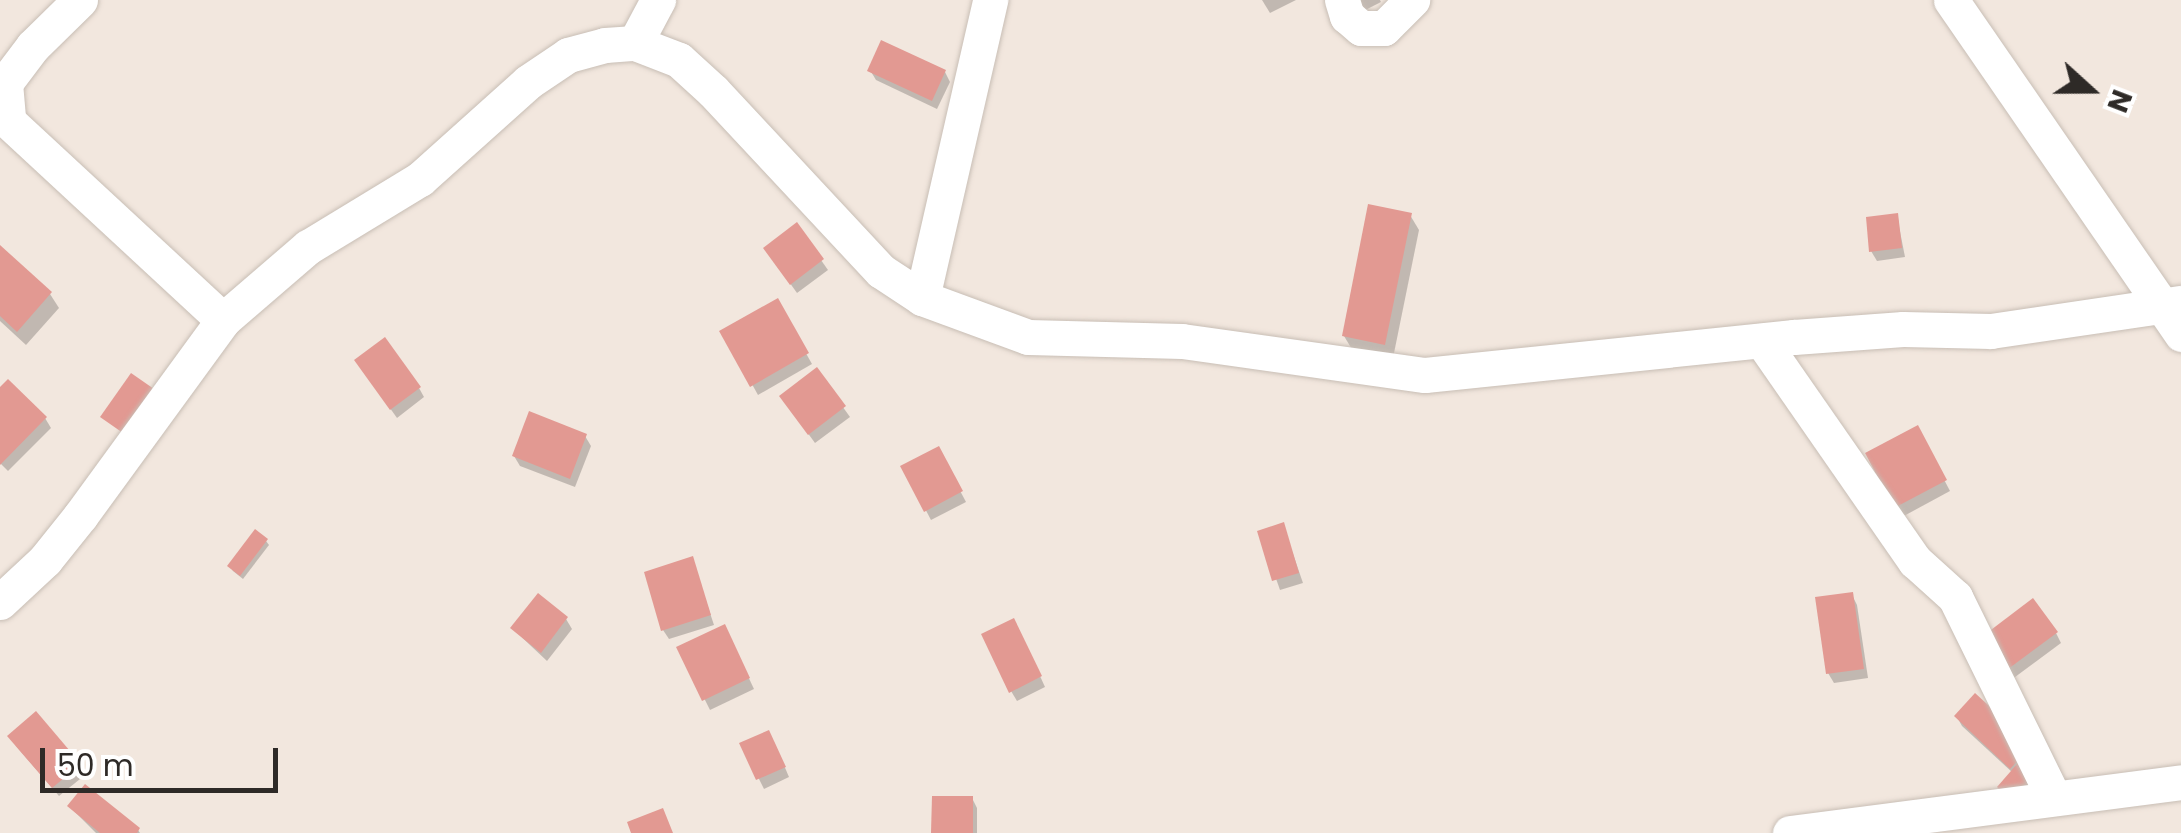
<!DOCTYPE html>
<style>
body{margin:0}
#map{position:relative;width:2181px;height:833px;overflow:hidden;background:#f2e7de;font-family:Poppins,sans-serif}
div>[style]{position:absolute}
[style*='--x']{left:calc(var(--x)*1px);top:calc(var(--y)*1px);width:calc(var(--w)*1px);rotate:calc(var(--a)*1deg)}
.shadow>*{inset:0;background:#0003}
.building>*{inset:0;background:#e29992}
.roads{filter:drop-shadow(0 0 2px #c8beb5) drop-shadow(0 0 2px #c8beb5)}
.minor>*{height:35px;margin:-17.5px;padding:0 17.5px;transform-origin:17.5px;border-radius:17.5px;background:#fff}
span{translate:-50% -50%;white-space:nowrap;text-align:center;line-height:1.15;-webkit-text-stroke:8px #fff;paint-order:stroke}
.north{position:absolute;left:2041px;top:40px;width:100px;height:100px;-webkit-text-stroke:8px #fff;paint-order:stroke;rotate:111deg;font-size:28px;font-weight:700;line-height:40px;text-align:center;color:#2e2a27}
.north::after{content:'';display:block;margin:auto;width:35px;height:45px;background:#2e2a27;clip-path:polygon(50% 0,100% 100%,50% 72%,0 100%)}
.scale{position:absolute;left:40px;top:748px;width:238px;height:45px;box-sizing:border-box;border:5px solid #2e2a27;border-top:0;padding-left:12px;font-size:30px;line-height:35px;white-space:nowrap;color:#2e2a27;-webkit-text-stroke:8px #fff;paint-order:stroke}
</style>
<div id="map">
<div class="shadow">
<i style="clip-path:polygon(1262px 0,1296px 0,1270px 13px)"></i>
<i style="clip-path:polygon(1333px 0,1380px 0,1381px 2px,1344px 21px)"></i>
<i style="clip-path:polygon(870px 70px,945px 72px,950px 82px,937px 109px,876px 80px)"></i>
<i style="clip-path:polygon(1410px 215px,1419px 230px,1393px 358px,1353px 351px,1344px 336px)"></i>
<i style="clip-path:polygon(1897px 216px,1905px 257px,1877px 261px,1871px 251px)"></i>
<i style="clip-path:polygon(797px 226px,828px 270px,797px 293px,772px 258px)"></i>
<i style="clip-path:polygon(0 249px,50px 294px,59px 308px,26px 345px,0 321px)"></i>
<i style="clip-path:polygon(777px 302px,812px 364px,758px 395px,723px 332px)"></i>
<i style="clip-path:polygon(363px 370px,419px 388px,424px 397px,397px 418px)"></i>
<i style="clip-path:polygon(817px 371px,850px 417px,815px 443px,788px 406px)"></i>
<i style="clip-path:polygon(0 391px,45px 418px,51px 428px,8px 471px,0 463px)"></i>
<i style="clip-path:polygon(1917px 428px,1950px 491px,1902px 517px,1869px 454px)"></i>
<i style="clip-path:polygon(585px 436px,591px 446px,575px 487px,520px 466px,514px 456px)"></i>
<i style="clip-path:polygon(938px 449px,966px 502px,931px 520px,903px 467px)"></i>
<i style="clip-path:polygon(1283px 525px,1303px 583px,1280px 590px,1260px 533px)"></i>
<i style="clip-path:polygon(266px 541px,269px 545px,243px 579px,233px 571px,230px 566px)"></i>
<i style="clip-path:polygon(692px 559px,714px 625px,669px 639px,663px 630px)"></i>
<i style="clip-path:polygon(1852px 595px,1857px 605px,1868px 678px,1834px 683px,1828px 673px)"></i>
<i style="clip-path:polygon(566px 619px,572px 629px,547px 661px,513px 629px)"></i>
<i style="clip-path:polygon(1019px 630px,1045px 687px,1017px 701px,1011px 691px)"></i>
<i style="clip-path:polygon(2056px 633px,2061px 643px,2011px 680px,1988px 649px)"></i>
<i style="clip-path:polygon(729px 636px,754px 689px,710px 710px,679px 648px)"></i>
<i style="clip-path:polygon(1957px 717px,2030px 747px,2013px 773px,1962px 726px)"></i>
<i style="clip-path:polygon(774px 742px,789px 777px,764px 789px,742px 745px)"></i>
<i style="clip-path:polygon(16px 746px,79px 765px,85px 775px,59px 796px)"></i>
<i style="clip-path:polygon(972px 798px,977px 808px,977px 833px,934px 833px)"></i>
<i style="clip-path:polygon(70px 807px,138px 830px,140px 833px,96px 833px)"></i>
</div>
<div class="building">
<i style="clip-path:polygon(881px 40px,946px 70px,932px 101px,867px 71px)"></i>
<i style="clip-path:polygon(1368px 204px,1412px 213px,1385px 345px,1342px 336px)"></i>
<i style="clip-path:polygon(1898px 213px,1902px 248px,1869px 252px,1866px 217px)"></i>
<i style="clip-path:polygon(797px 222px,824px 259px,790px 285px,763px 248px)"></i>
<i style="clip-path:polygon(0 245px,52px 292px,17px 332px,0 316px)"></i>
<i style="clip-path:polygon(778px 298px,809px 353px,750px 387px,719px 331px)"></i>
<i style="clip-path:polygon(385px 337px,421px 387px,390px 410px,354px 360px)"></i>
<i style="clip-path:polygon(817px 367px,846px 406px,808px 435px,779px 396px)"></i>
<i style="clip-path:polygon(131px 373px,154px 389px,123px 433px,100px 417px)"></i>
<i style="clip-path:polygon(8px 379px,47px 417px,0 465px,0 387px)"></i>
<i style="clip-path:polygon(529px 411px,587px 434px,570px 479px,512px 456px)"></i>
<i style="clip-path:polygon(1918px 425px,1947px 480px,1894px 508px,1865px 453px)"></i>
<i style="clip-path:polygon(939px 446px,963px 491px,924px 512px,900px 466px)"></i>
<i style="clip-path:polygon(1284px 522px,1299px 573px,1272px 581px,1257px 531px)"></i>
<i style="clip-path:polygon(255px 529px,268px 539px,240px 576px,227px 566px)"></i>
<i style="clip-path:polygon(693px 556px,711px 615px,661px 631px,644px 572px)"></i>
<i style="clip-path:polygon(1853px 592px,1864px 669px,1826px 674px,1815px 597px)"></i>
<i style="clip-path:polygon(538px 593px,568px 617px,541px 653px,510px 628px)"></i>
<i style="clip-path:polygon(2033px 598px,2058px 632px,2004px 672px,1979px 639px)"></i>
<i style="clip-path:polygon(1014px 618px,1042px 676px,1009px 693px,981px 634px)"></i>
<i style="clip-path:polygon(725px 624px,750px 678px,702px 701px,676px 647px)"></i>
<i style="clip-path:polygon(1975px 693px,2032px 745px,2010px 769px,1954px 716px)"></i>
<i style="clip-path:polygon(36px 711px,81px 764px,52px 788px,7px 736px)"></i>
<i style="clip-path:polygon(769px 730px,786px 767px,756px 780px,739px 743px)"></i>
<i style="clip-path:polygon(2024px 756px,2044px 773px,2016px 805px,1997px 787px)"></i>
<i style="clip-path:polygon(85px 784px,140px 828px,137px 833px,100px 833px,67px 806px)"></i>
<i style="clip-path:polygon(932px 796px,973px 796px,973px 833px,931px 833px)"></i>
<i style="clip-path:polygon(663px 808px,673px 833px,631px 833px,627px 822px)"></i>
</div>
<div class="roads">
<div class="minor">
<i style="--x:80;--y:0;--w:66;--a:135.6"></i>
<i style="--x:33;--y:46;--w:46;--a:127.1"></i>
<i style="--x:5;--y:83;--w:38;--a:85"></i>
<i style="--x:8;--y:121;--w:293;--a:42.8"></i>
<i style="--x:1342;--y:0;--w:17;--a:73"></i>
<i style="--x:1347;--y:16;--w:18;--a:41"></i>
<i style="--x:1361;--y:28;--w:23;--a:0"></i>
<i style="--x:1384;--y:28;--w:40;--a:-45"></i>
<i style="--x:1951;--y:0;--w:406;--a:55.4"></i>
<i style="--x:635;--y:43;--w:49;--a:-61.9"></i>
<i style="--x:922;--y:298;--w:306;--a:-77.1"></i>
<i style="--x:1762;--y:341;--w:268;--a:55.2"></i>
<i style="--x:1915;--y:561;--w:54;--a:42"></i>
<i style="--x:1955;--y:597;--w:224;--a:63.8"></i>
<i style="--x:0;--y:602;--w:62;--a:-43"></i>
<i style="--x:45;--y:560;--w:58;--a:-51.3"></i>
<i style="--x:81;--y:515;--w:241;--a:-53.9"></i>
<i style="--x:223;--y:320;--w:112;--a:-40.7"></i>
<i style="--x:308;--y:247;--w:131;--a:-31.3"></i>
<i style="--x:420;--y:179;--w:145;--a:-41.9"></i>
<i style="--x:528;--y:82;--w:48;--a:-34"></i>
<i style="--x:568;--y:55;--w:38;--a:-15"></i>
<i style="--x:605;--y:45;--w:30;--a:-4"></i>
<i style="--x:635;--y:43;--w:47;--a:21.1"></i>
<i style="--x:679;--y:60;--w:46;--a:42.4"></i>
<i style="--x:713;--y:91;--w:246;--a:47"></i>
<i style="--x:881;--y:271;--w:49;--a:33.4"></i>
<i style="--x:922;--y:298;--w:113;--a:20.2"></i>
<i style="--x:1028;--y:337;--w:154;--a:1.5"></i>
<i style="--x:1182;--y:341;--w:245;--a:8"></i>
<i style="--x:1425;--y:375;--w:371;--a:-5.9"></i>
<i style="--x:1794;--y:337;--w:109;--a:-4.2"></i>
<i style="--x:1903;--y:329;--w:88;--a:1.3"></i>
<i style="--x:1991;--y:331;--w:192;--a:-8.4"></i>
<i style="--x:1790;--y:833;--w:394;--a:-7.4"></i>
</div>
</div>
<div class="north">N</div>
<div class="scale">50 m</div>
</div>
